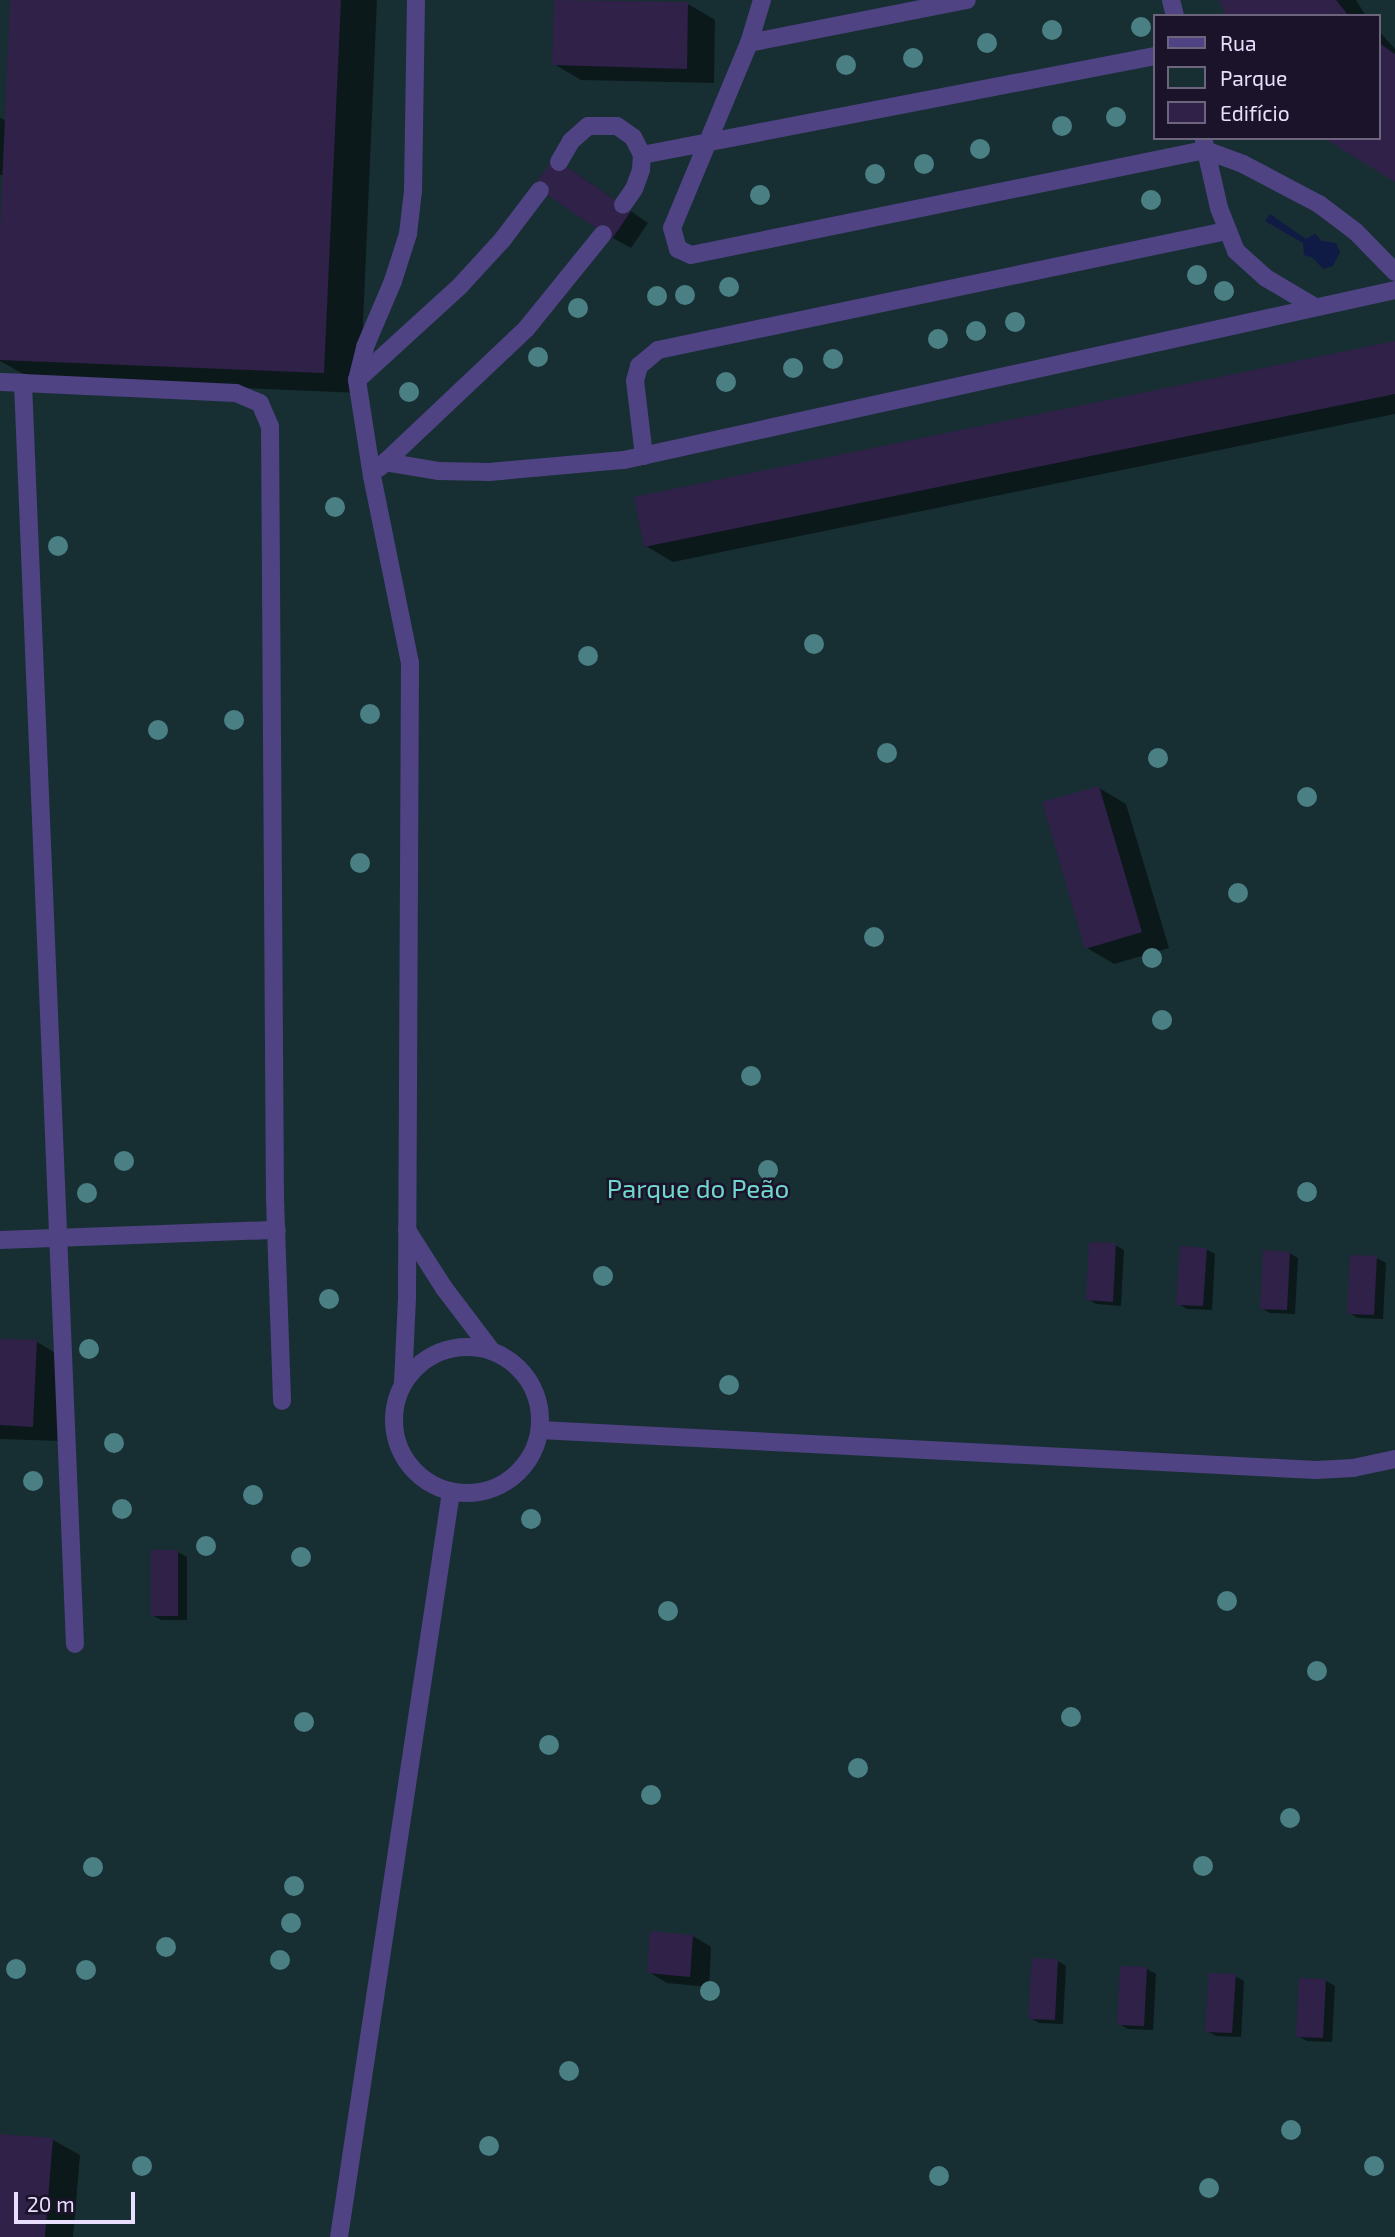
<!DOCTYPE html>
<meta charset="utf-8">
<style>
body{margin:0}
#map{position:relative;width:1395px;height:2237px;overflow:hidden;background:#1b1329;font-family:"Exo 2",sans-serif}
div>[style]{position:absolute}
[style*='--x']{left:calc(var(--x)*1px);top:calc(var(--y)*1px);width:calc(var(--w)*1px);rotate:calc(var(--a)*1deg)}
.green>*{inset:0;background:#172f33}
.water>*{inset:0;background:#101b45}
.shadow>*{inset:0;background:#0007}
.building>*{inset:0;background:#2f2148}
.lane>*{height:18px;margin:-9px;padding:0 9px;transform-origin:9px;border-radius:9px;background:#504384}
.street>*{height:18px;margin:-9px;padding:0 9px;transform-origin:9px;border-radius:9px;background:#504384}
.street>.ring{margin:-9px;padding:0;box-sizing:content-box;background:none;border:18px solid #504384;border-radius:50%}
.trees>*{width:20px;height:20px;margin:-10px;border-radius:50%;background:#4a7f84}
span{translate:-50% -50%;white-space:nowrap;text-align:center;line-height:1.15;-webkit-text-stroke:5px #1b1329;paint-order:stroke}
.park-label{font-size:26px;color:#70d7ce}
.legend{position:absolute;left:1153px;top:14px;width:228px;height:126px;box-sizing:border-box;background:#1b1329;border:2px solid #6d657d;margin:0;padding:9px 12px;list-style:none;font-size:21px;color:#e7dffc}
.legend li{display:flex;align-items:center;gap:14px;height:35px}
.legend b{width:35px;border:2px solid #6d657d}
.scale{position:absolute;left:14px;top:2192px;width:121px;height:32px;box-sizing:border-box;border:4px solid #e7dffc;border-top:0;padding-left:9px;font-size:21px;line-height:24px;white-space:nowrap;color:#e7dffc;-webkit-text-stroke:5px #1b1329;paint-order:stroke}
</style>
<div id="map">
<div class="green">
<i style="clip-path:polygon(evenodd,0 0,1395px 0,1395px 2237px,0 2237px,0 0,1155px 16px,1379px 16px,1379px 138px,1155px 138px,1155px 16px)"></i>
</div>
<div class="water">
<i style="clip-path:polygon(1270px 214px,1306px 239px,1315px 234px,1322px 241px,1336px 243px,1340px 252px,1333px 266px,1323px 269px,1313px 258px,1304px 255px,1303px 243px,1265px 221px)"></i>
</div>
<div class="shadow">
<i style="clip-path:polygon(12px 0,377px 0,360px 393px,32px 379px,0 361px,4px 175px,0 175px,0 118px,7px 121px)"></i>
<i style="clip-path:polygon(1221px 0,1356px 0,1366px 16px,1228px 16px)"></i>
<i style="clip-path:polygon(688px 4px,715px 20px,714px 83px,581px 80px,554px 64px)"></i>
<i style="clip-path:polygon(1379px 31px,1395px 49px,1395px 179px,1379px 138px)"></i>
<i style="clip-path:polygon(573px 171px,648px 223px,631px 248px,613px 238px)"></i>
<i style="clip-path:polygon(1395px 343px,1395px 414px,673px 562px,646px 546px)"></i>
<i style="clip-path:polygon(1099px 788px,1126px 804px,1169px 948px,1114px 964px,1087px 948px)"></i>
<i style="clip-path:polygon(1115px 1245px,1124px 1250px,1121px 1306px,1096px 1304px,1088px 1299px)"></i>
<i style="clip-path:polygon(1206px 1249px,1215px 1254px,1212px 1310px,1187px 1309px,1178px 1304px)"></i>
<i style="clip-path:polygon(1289px 1253px,1298px 1258px,1295px 1314px,1270px 1313px,1261px 1308px)"></i>
<i style="clip-path:polygon(1377px 1258px,1386px 1263px,1383px 1319px,1358px 1318px,1349px 1313px)"></i>
<i style="clip-path:polygon(0 1340px,37px 1342px,64px 1358px,60px 1441px,0 1439px)"></i>
<i style="clip-path:polygon(178px 1552px,187px 1557px,187px 1620px,161px 1620px,152px 1615px)"></i>
<i style="clip-path:polygon(652px 1933px,693px 1936px,711px 1947px,709px 1987px,667px 1983px,649px 1972px)"></i>
<i style="clip-path:polygon(1058px 1961px,1066px 1966px,1063px 2024px,1039px 2023px,1030px 2018px)"></i>
<i style="clip-path:polygon(1122px 1968px,1147px 1969px,1156px 1974px,1153px 2030px,1128px 2029px,1119px 2024px)"></i>
<i style="clip-path:polygon(1235px 1976px,1244px 1981px,1241px 2037px,1216px 2036px,1207px 2031px)"></i>
<i style="clip-path:polygon(1326px 1981px,1335px 1986px,1332px 2042px,1307px 2041px,1298px 2036px)"></i>
<i style="clip-path:polygon(0 2135px,53px 2140px,80px 2155px,73px 2237px,0 2237px)"></i>
</div>
<div class="building">
<i style="clip-path:polygon(10px 0,341px 0,324px 373px,0 360px,0 233px)"></i>
<i style="clip-path:polygon(554px 0,688px 2px,687px 69px,552px 65px)"></i>
<i style="clip-path:polygon(1219px 0,1336px 0,1349px 16px,1226px 16px)"></i>
<i style="clip-path:polygon(1379px 43px,1395px 54px,1395px 182px,1324px 138px,1379px 138px)"></i>
<i style="clip-path:polygon(554px 158px,631px 211px,612px 239px,534px 186px)"></i>
<i style="clip-path:polygon(1395px 341px,1395px 394px,644px 547px,634px 497px)"></i>
<i style="clip-path:polygon(1099px 786px,1142px 932px,1085px 949px,1042px 802px)"></i>
<i style="clip-path:polygon(1089px 1242px,1116px 1243px,1113px 1302px,1086px 1300px)"></i>
<i style="clip-path:polygon(1180px 1246px,1207px 1248px,1203px 1306px,1176px 1305px)"></i>
<i style="clip-path:polygon(1263px 1250px,1290px 1252px,1287px 1310px,1260px 1309px)"></i>
<i style="clip-path:polygon(1350px 1255px,1377px 1256px,1374px 1315px,1347px 1314px)"></i>
<i style="clip-path:polygon(0 1339px,37px 1340px,33px 1427px,0 1425px)"></i>
<i style="clip-path:polygon(151px 1550px,178px 1550px,178px 1616px,151px 1616px)"></i>
<i style="clip-path:polygon(650px 1931px,693px 1935px,690px 1977px,647px 1973px)"></i>
<i style="clip-path:polygon(1032px 1958px,1058px 1959px,1055px 2020px,1028px 2019px)"></i>
<i style="clip-path:polygon(1120px 1966px,1147px 1967px,1144px 2026px,1117px 2025px)"></i>
<i style="clip-path:polygon(1209px 1973px,1236px 1974px,1232px 2033px,1205px 2032px)"></i>
<i style="clip-path:polygon(1299px 1978px,1326px 1979px,1323px 2038px,1296px 2037px)"></i>
<i style="clip-path:polygon(0 2134px,53px 2138px,45px 2237px,0 2237px)"></i>
</div>
<div class="lane">
<i style="--x:762;--y:0;--w:45;--a:106.8"></i>
<i style="--x:749;--y:43;--w:200;--a:112.6"></i>
<i style="--x:672;--y:228;--w:22;--a:74"></i>
<i style="--x:678;--y:249;--w:14;--a:25"></i>
<i style="--x:691;--y:255;--w:525;--a:-11.55"></i>
<i style="--x:1205;--y:150;--w:40;--a:20.2"></i>
<i style="--x:1243;--y:164;--w:86;--a:27.8"></i>
<i style="--x:1319;--y:204;--w:46;--a:37.1"></i>
<i style="--x:1356;--y:232;--w:56;--a:45.7"></i>
<i style="--x:1171;--y:0;--w:16;--a:76"></i>
<i style="--x:749;--y:43;--w:222;--a:-11.2"></i>
<i style="--x:1204;--y:142;--w:68;--a:77.2"></i>
<i style="--x:1219;--y:208;--w:46;--a:68.4"></i>
<i style="--x:1236;--y:251;--w:40;--a:42"></i>
<i style="--x:1266;--y:278;--w:57;--a:30.6"></i>
<i style="--x:642;--y:155;--w:522;--a:-10.92"></i>
<i style="--x:559;--y:162;--w:24;--a:-60"></i>
<i style="--x:571;--y:141;--w:23;--a:-41"></i>
<i style="--x:588;--y:126;--w:29;--a:0"></i>
<i style="--x:617;--y:126;--w:19;--a:35"></i>
<i style="--x:633;--y:137;--w:20;--a:63"></i>
<i style="--x:642;--y:155;--w:15;--a:94"></i>
<i style="--x:641;--y:170;--w:20;--a:110"></i>
<i style="--x:634;--y:189;--w:19;--a:125"></i>
<i style="--x:357;--y:380;--w:139;--a:-42.4"></i>
<i style="--x:460;--y:286;--w:64;--a:-47.5"></i>
<i style="--x:503;--y:239;--w:61;--a:-52.9"></i>
<i style="--x:0;--y:382;--w:23;--a:2"></i>
<i style="--x:23;--y:383;--w:1262;--a:87.64"></i>
<i style="--x:23;--y:383;--w:213;--a:2.7"></i>
<i style="--x:236;--y:393;--w:26;--a:23"></i>
<i style="--x:260;--y:403;--w:25;--a:67"></i>
<i style="--x:270;--y:426;--w:773;--a:89.63"></i>
<i style="--x:275;--y:1199;--w:202;--a:88"></i>
<i style="--x:644;--y:456;--w:76;--a:-96.8"></i>
<i style="--x:635;--y:381;--w:16;--a:-75"></i>
<i style="--x:639;--y:366;--w:25;--a:-40"></i>
<i style="--x:658;--y:350;--w:580;--a:-11.83"></i>
<i style="--x:385;--y:462;--w:55;--a:9.5"></i>
<i style="--x:439;--y:471;--w:50;--a:1.1"></i>
<i style="--x:489;--y:472;--w:136;--a:-5.1"></i>
<i style="--x:624;--y:460;--w:790;--a:-12.43"></i>
<i style="--x:379;--y:468;--w:202;--a:-43.4"></i>
<i style="--x:526;--y:329;--w:122;--a:-51"></i>
<i style="--x:0;--y:1240;--w:277;--a:-2.1"></i>
<i style="--x:540;--y:1430;--w:777;--a:2.95"></i>
<i style="--x:1316;--y:1470;--w:37;--a:-3"></i>
<i style="--x:1353;--y:1468;--w:43;--a:-12.1"></i>
</div>
<div class="street">
<i style="--x:407;--y:1230;--w:69;--a:57.5"></i>
<i style="--x:444;--y:1288;--w:78;--a:52.8"></i>
<i class="ring" style="left:394px;top:1347px;width:128px;height:128px"></i>
<i style="--x:403;--y:1383;--w:85;--a:-87.3"></i>
<i style="--x:407;--y:1298;--w:635;--a:-89.73"></i>
<i style="--x:410;--y:663;--w:191;--a:-101.5"></i>
<i style="--x:372;--y:476;--w:97;--a:-98.9"></i>
<i style="--x:357;--y:380;--w:34;--a:-76"></i>
<i style="--x:365;--y:347;--w:72;--a:-67"></i>
<i style="--x:393;--y:281;--w:49;--a:-72.3"></i>
<i style="--x:408;--y:234;--w:43;--a:-83.4"></i>
<i style="--x:413;--y:191;--w:191;--a:-89.1"></i>
<i style="--x:339;--y:2237;--w:753;--a:-81.45"></i>
</div>
<div class="trees">
<i style="left:1141px;top:27px"></i>
<i style="left:1052px;top:30px"></i>
<i style="left:987px;top:43px"></i>
<i style="left:913px;top:58px"></i>
<i style="left:846px;top:65px"></i>
<i style="left:1116px;top:117px"></i>
<i style="left:1062px;top:126px"></i>
<i style="left:980px;top:149px"></i>
<i style="left:924px;top:164px"></i>
<i style="left:875px;top:174px"></i>
<i style="left:760px;top:195px"></i>
<i style="left:1151px;top:200px"></i>
<i style="left:1197px;top:275px"></i>
<i style="left:729px;top:287px"></i>
<i style="left:1224px;top:291px"></i>
<i style="left:685px;top:295px"></i>
<i style="left:657px;top:296px"></i>
<i style="left:578px;top:308px"></i>
<i style="left:1015px;top:322px"></i>
<i style="left:976px;top:331px"></i>
<i style="left:938px;top:339px"></i>
<i style="left:538px;top:357px"></i>
<i style="left:833px;top:359px"></i>
<i style="left:793px;top:368px"></i>
<i style="left:726px;top:382px"></i>
<i style="left:409px;top:392px"></i>
<i style="left:335px;top:507px"></i>
<i style="left:58px;top:546px"></i>
<i style="left:814px;top:644px"></i>
<i style="left:588px;top:656px"></i>
<i style="left:370px;top:714px"></i>
<i style="left:234px;top:720px"></i>
<i style="left:158px;top:730px"></i>
<i style="left:887px;top:753px"></i>
<i style="left:1158px;top:758px"></i>
<i style="left:1307px;top:797px"></i>
<i style="left:360px;top:863px"></i>
<i style="left:1238px;top:893px"></i>
<i style="left:874px;top:937px"></i>
<i style="left:1152px;top:958px"></i>
<i style="left:1162px;top:1020px"></i>
<i style="left:751px;top:1076px"></i>
<i style="left:124px;top:1161px"></i>
<i style="left:768px;top:1170px"></i>
<i style="left:1307px;top:1192px"></i>
<i style="left:87px;top:1193px"></i>
<i style="left:603px;top:1276px"></i>
<i style="left:329px;top:1299px"></i>
<i style="left:89px;top:1349px"></i>
<i style="left:729px;top:1385px"></i>
<i style="left:114px;top:1443px"></i>
<i style="left:33px;top:1481px"></i>
<i style="left:253px;top:1495px"></i>
<i style="left:122px;top:1509px"></i>
<i style="left:531px;top:1519px"></i>
<i style="left:206px;top:1546px"></i>
<i style="left:301px;top:1557px"></i>
<i style="left:1227px;top:1601px"></i>
<i style="left:668px;top:1611px"></i>
<i style="left:1317px;top:1671px"></i>
<i style="left:1071px;top:1717px"></i>
<i style="left:304px;top:1722px"></i>
<i style="left:549px;top:1745px"></i>
<i style="left:858px;top:1768px"></i>
<i style="left:651px;top:1795px"></i>
<i style="left:1290px;top:1818px"></i>
<i style="left:1203px;top:1866px"></i>
<i style="left:93px;top:1867px"></i>
<i style="left:294px;top:1886px"></i>
<i style="left:291px;top:1923px"></i>
<i style="left:166px;top:1947px"></i>
<i style="left:280px;top:1960px"></i>
<i style="left:16px;top:1969px"></i>
<i style="left:86px;top:1970px"></i>
<i style="left:710px;top:1991px"></i>
<i style="left:569px;top:2071px"></i>
<i style="left:1291px;top:2130px"></i>
<i style="left:489px;top:2146px"></i>
<i style="left:142px;top:2166px"></i>
<i style="left:1374px;top:2166px"></i>
<i style="left:939px;top:2176px"></i>
<i style="left:1209px;top:2188px"></i>
</div>
<div class="park-label">
<span style="left:698px;top:1188px">Parque do Peão</span>
</div>
<ul class="legend">
<li><b style="height:9px;background:#504384"></b>Rua</li>
<li><b style="height:19px;background:#172f33"></b>Parque</li>
<li><b style="height:19px;background:#2f2148"></b>Edifício</li>
</ul>
<div class="scale">20 m</div>
</div>
